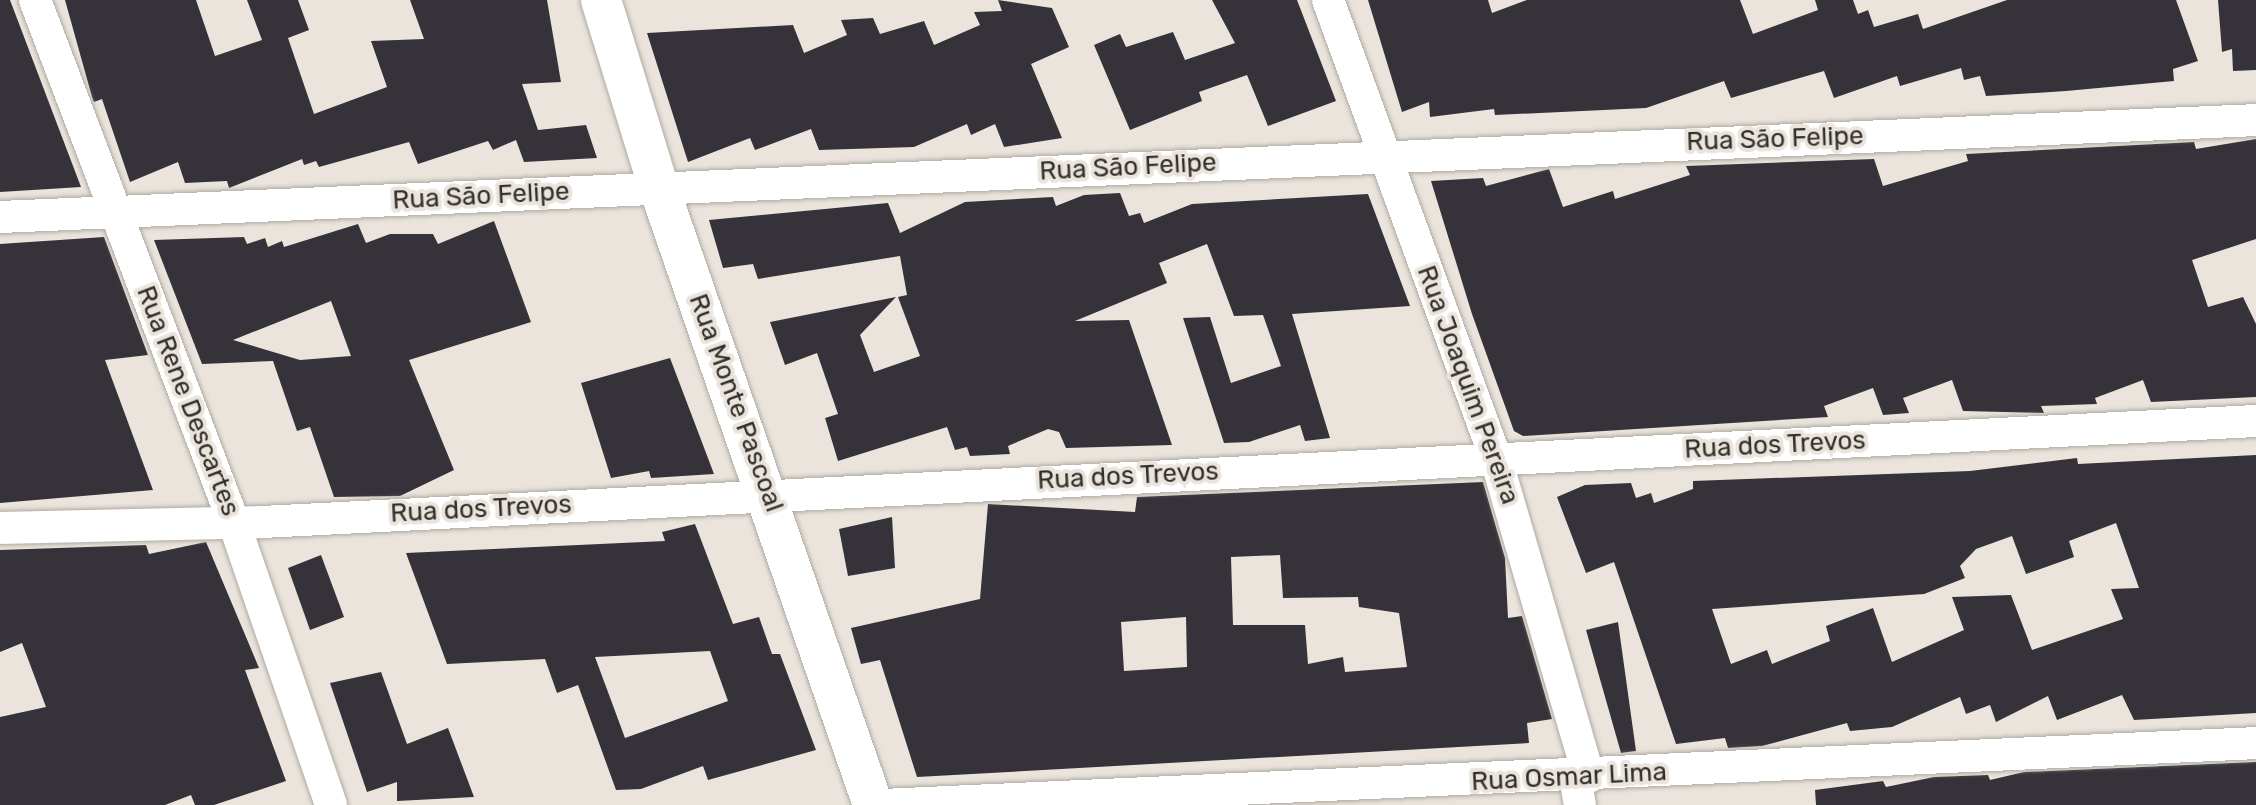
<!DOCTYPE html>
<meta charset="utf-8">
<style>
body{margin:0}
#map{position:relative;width:2256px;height:805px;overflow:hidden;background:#eae4dc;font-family:Rubik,sans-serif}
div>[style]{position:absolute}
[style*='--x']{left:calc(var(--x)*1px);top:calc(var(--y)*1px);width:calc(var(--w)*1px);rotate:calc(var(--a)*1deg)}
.building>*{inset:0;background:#363239}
.roads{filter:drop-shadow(0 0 2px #afaaa1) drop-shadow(0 0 2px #afaaa1)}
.minor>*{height:32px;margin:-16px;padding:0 16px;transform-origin:16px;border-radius:16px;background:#fff}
.tertiary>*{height:40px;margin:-20px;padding:0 20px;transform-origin:20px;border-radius:20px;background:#fff}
span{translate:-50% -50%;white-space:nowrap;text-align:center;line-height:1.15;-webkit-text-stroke:8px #eae4dc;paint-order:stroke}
.street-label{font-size:26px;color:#312f2c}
</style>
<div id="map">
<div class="building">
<i style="clip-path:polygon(0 0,10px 0,81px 187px,0 192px)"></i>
<i style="clip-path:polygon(65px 0,196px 0,215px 56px,262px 40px,247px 0,298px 0,309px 30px,288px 38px,314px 114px,387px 87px,371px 41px,424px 39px,410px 0,547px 0,561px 82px,522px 84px,538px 130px,586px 125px,597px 158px,524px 162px,516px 140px,493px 150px,488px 141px,418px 164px,409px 142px,319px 167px,316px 161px,304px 165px,302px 159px,229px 188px,227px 181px,185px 183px,178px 162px,130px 182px,102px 99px,94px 102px,92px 97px)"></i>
<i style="clip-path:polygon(998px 0,1052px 8px,1069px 47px,1031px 64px,1062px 138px,1004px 147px,995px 124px,971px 135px,967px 124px,914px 147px,819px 150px,811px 129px,755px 150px,750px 138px,688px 162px,647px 33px,793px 25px,804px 53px,847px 35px,841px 20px,873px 18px,880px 34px,924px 21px,934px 45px,980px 25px,974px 12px,1002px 11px)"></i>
<i style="clip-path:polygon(1212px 0,1297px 0,1336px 101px,1268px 126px,1247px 75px,1199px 92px,1202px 101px,1130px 130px,1094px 45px,1120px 34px,1126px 47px,1173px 32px,1185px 60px,1235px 43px)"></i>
<i style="clip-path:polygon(1368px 0,1488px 0,1492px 13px,1527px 0,1740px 0,1753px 34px,1818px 10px,1815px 0,1853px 0,1858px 14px,1868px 10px,1874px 27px,1918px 14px,1923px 29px,2007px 0,2176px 0,2198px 61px,2173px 69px,2174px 81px,2066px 91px,1986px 96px,1980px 76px,1964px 80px,1961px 68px,1900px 86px,1897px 76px,1834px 98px,1824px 71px,1731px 98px,1724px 81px,1646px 108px,1495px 115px,1494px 109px,1430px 117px,1429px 102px,1402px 112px)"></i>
<i style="clip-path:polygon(2218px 0,2256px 0,2256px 70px,2233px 71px,2232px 49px,2222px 52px)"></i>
<i style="clip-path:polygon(2256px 139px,2256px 239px,2192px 260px,2208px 307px,2243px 297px,2256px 324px,2256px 397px,2151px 402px,2143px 380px,2095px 398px,2097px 404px,2041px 406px,2044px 413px,1963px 411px,1952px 380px,1903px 398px,1909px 413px,1883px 415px,1873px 388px,1824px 406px,1828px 417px,1523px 436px,1514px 431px,1472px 314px,1431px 181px,1483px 178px,1486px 186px,1549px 169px,1563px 207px,1613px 191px,1615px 199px,1690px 175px,1686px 166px,1874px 159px,1883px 186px,1968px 161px,1966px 154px,2194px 142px,2196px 149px)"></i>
<i style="clip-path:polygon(1120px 193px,1129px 216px,1140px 213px,1144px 223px,1192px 204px,1368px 194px,1410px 306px,1292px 314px,1330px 438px,1305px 441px,1300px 425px,1249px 442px,1224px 443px,1183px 318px,1210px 317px,1231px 383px,1281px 366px,1263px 315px,1234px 316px,1207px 244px,1159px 263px,1167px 283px,1075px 321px,1129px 320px,1172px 445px,1066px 448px,1059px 432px,1048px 429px,1008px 446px,1010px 454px,970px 456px,967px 447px,955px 450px,947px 427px,838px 461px,825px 418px,838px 414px,817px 353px,785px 365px,770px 322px,896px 297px,860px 335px,874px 372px,920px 356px,898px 297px,907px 295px,900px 256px,758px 279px,753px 264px,723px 268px,709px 220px,888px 203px,900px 233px,965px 202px,1053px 197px,1056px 206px,1084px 195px)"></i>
<i style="clip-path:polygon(evenodd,494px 221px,531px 322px,409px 360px,454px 470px,400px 496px,334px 497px,310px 427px,297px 431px,273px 361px,202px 364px,154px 240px,244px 237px,247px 244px,265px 238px,268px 247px,282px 241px,284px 247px,358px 224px,366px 243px,390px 234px,433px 234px,438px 244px,494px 221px,331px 301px,351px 356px,300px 360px,233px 340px,331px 301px)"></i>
<i style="clip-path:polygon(104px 237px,148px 355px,105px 360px,153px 490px,0 503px,0 244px)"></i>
<i style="clip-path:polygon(670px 358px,714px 474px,651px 478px,649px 471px,611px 478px,581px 383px)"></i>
<i style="clip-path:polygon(evenodd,2256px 455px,2256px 713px,2134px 720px,2122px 695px,2057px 720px,2048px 696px,1996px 722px,1990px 705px,1966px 714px,1960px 697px,1892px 727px,1850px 731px,1847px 723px,1762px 746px,1728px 748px,1725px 738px,1676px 744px,1614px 562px,1586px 573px,1557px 497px,1585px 485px,1631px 483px,1636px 498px,1651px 493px,1654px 503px,1693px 489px,1693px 481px,1970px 471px,2077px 458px,2078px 464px,2256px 455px,2116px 523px,2139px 588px,2111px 589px,2123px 619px,2032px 650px,2011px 595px,1952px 597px,1964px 630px,1892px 662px,1873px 608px,1826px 626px,1830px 641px,1772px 664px,1767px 650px,1731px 664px,1712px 609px,1924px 594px,1965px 578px,1960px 566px,1976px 549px,2012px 536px,2026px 574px,2074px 557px,2069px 541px,2116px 523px)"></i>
<i style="clip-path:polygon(evenodd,1483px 482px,1505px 558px,1508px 618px,1522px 616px,1552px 719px,1527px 723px,1529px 743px,917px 777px,880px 660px,861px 664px,851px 628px,980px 599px,988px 504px,1135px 512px,1137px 497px,1483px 482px,1280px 555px,1283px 598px,1358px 597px,1359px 607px,1399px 613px,1407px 667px,1345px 672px,1343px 657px,1308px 664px,1305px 625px,1233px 625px,1231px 557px,1280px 555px,1483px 482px,1186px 617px,1187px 667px,1124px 671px,1121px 622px,1186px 617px)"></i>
<i style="clip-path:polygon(892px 517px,895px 568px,848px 576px,839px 529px)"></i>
<i style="clip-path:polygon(evenodd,695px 524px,733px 624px,759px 617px,772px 654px,780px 654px,816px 750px,708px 780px,703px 766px,641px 789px,616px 790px,578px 685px,557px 693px,545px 659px,447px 664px,406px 553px,665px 541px,662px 532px,695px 524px,710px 651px,728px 701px,625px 738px,595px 657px,710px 651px)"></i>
<i style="clip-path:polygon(206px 542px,259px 668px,245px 670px,286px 781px,214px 805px,195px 805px,191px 795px,165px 805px,0 805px,0 717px,46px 707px,22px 643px,0 652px,0 550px,146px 545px,149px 554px)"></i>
<i style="clip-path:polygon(321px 555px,344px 617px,310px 630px,288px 568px)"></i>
<i style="clip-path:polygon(1618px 622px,1636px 751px,1628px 752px,1621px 753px,1586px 630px)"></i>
<i style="clip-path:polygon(381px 672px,407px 744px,448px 728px,474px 797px,397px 801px,397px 782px,367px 792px,330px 683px)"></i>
<i style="clip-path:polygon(2256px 762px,2256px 805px,1816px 805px,1815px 790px,1883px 781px,1886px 787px,1934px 777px,1988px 775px,1990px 780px,2024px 772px)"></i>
</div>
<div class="roads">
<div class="minor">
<i style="--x:35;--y:0;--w:560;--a:69.17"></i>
<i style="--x:234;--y:523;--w:298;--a:71"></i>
<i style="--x:1328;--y:0;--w:489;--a:69.9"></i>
<i style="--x:1496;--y:459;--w:331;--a:73.7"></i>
<i style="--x:0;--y:217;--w:2258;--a:-2.46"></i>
<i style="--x:0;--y:528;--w:262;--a:-1.3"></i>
<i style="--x:262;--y:522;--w:1997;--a:-2.9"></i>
<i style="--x:1575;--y:777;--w:28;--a:80"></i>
<i style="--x:882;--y:805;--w:1375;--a:-2.58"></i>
</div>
<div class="tertiary">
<i style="--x:601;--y:0;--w:197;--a:72.9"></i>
<i style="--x:659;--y:188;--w:653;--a:70.87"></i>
</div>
</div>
<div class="street-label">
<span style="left:1775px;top:139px;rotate:-2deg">Rua São Felipe</span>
<span style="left:1128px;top:167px;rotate:-3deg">Rua São Felipe</span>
<span style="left:481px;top:196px;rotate:-3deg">Rua São Felipe</span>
<span style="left:1468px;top:385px;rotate:70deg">Rua Joaquim Pereira</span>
<span style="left:188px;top:401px;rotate:69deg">Rua Rene Descartes</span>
<span style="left:736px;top:403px;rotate:70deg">Rua Monte Pascoal</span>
<span style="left:1775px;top:445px;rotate:-3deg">Rua dos Trevos</span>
<span style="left:1128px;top:476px;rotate:-3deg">Rua dos Trevos</span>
<span style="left:481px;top:509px;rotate:-3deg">Rua dos Trevos</span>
<span style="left:1569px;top:777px;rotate:-3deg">Rua Osmar Lima</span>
</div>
</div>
